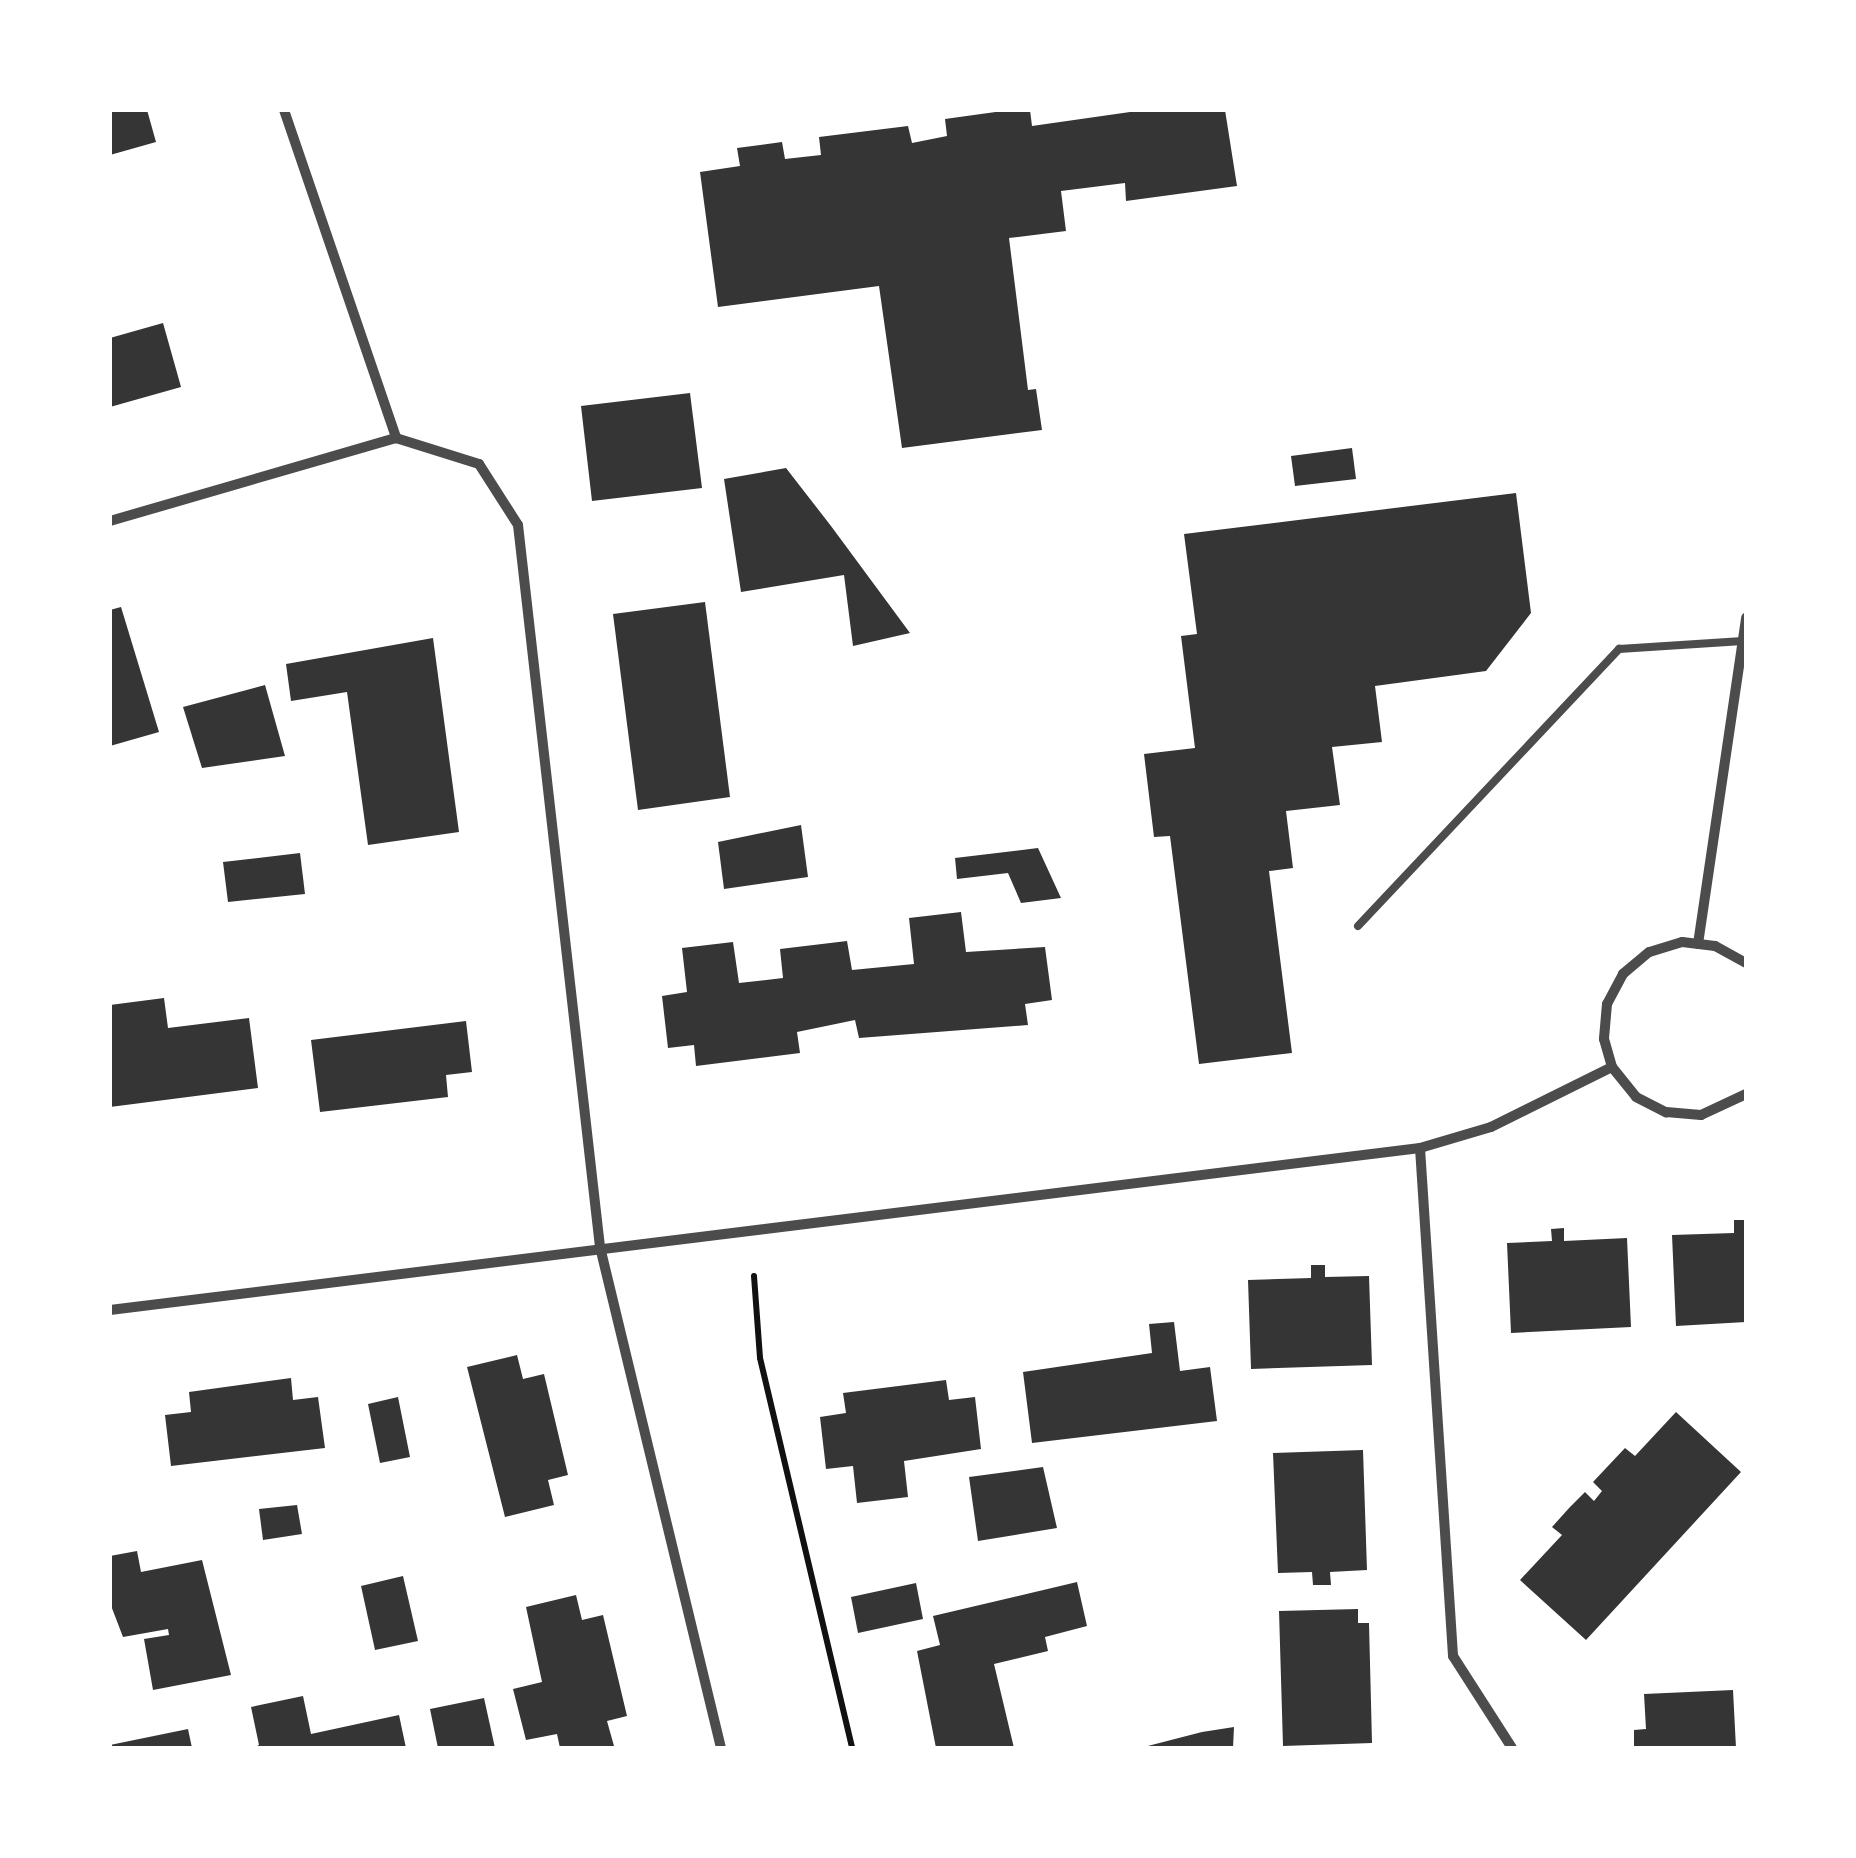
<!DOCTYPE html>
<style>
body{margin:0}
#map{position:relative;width:1856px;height:1858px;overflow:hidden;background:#fff;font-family:Cabin,sans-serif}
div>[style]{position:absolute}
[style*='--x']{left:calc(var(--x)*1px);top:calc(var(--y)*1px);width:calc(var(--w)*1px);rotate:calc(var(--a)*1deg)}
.building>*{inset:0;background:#353535}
.path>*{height:6px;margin:-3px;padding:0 3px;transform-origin:3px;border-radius:3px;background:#111}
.service>*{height:8px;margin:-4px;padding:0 4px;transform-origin:4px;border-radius:4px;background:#4c4c4c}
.minor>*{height:10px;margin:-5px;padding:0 5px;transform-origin:5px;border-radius:5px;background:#4c4c4c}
span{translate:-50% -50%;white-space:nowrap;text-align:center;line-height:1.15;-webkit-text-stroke:8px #fff;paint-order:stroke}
.frame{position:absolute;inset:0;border:112px solid #fff;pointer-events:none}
</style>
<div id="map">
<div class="building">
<i style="clip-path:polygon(110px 110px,147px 110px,156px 142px,110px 155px)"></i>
<i style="clip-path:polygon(1010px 110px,1030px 110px,1032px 126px,1144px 110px,1225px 110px,1237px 186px,1126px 201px,1125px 183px,1061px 191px,1066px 231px,1009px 238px,1028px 390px,1036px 389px,1042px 430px,902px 448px,879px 286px,718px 307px,700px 172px,740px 166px,737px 148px,782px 142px,785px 159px,821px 155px,819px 137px,908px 126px,912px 143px,947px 136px,945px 119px)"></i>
<i style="clip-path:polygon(163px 323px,181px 387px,110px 407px,110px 338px)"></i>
<i style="clip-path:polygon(690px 393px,702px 488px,592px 501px,581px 406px)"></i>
<i style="clip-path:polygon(1352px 448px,1356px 479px,1295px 486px,1291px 456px)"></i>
<i style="clip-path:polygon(786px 468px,831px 526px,910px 633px,853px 646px,844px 575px,741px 592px,724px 479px)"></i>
<i style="clip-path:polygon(1516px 493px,1531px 613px,1486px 671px,1375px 686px,1382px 742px,1332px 747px,1340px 805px,1286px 811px,1293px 868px,1269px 871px,1292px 1053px,1199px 1064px,1170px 836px,1154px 837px,1144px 754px,1195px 748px,1181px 636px,1197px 634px,1184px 534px)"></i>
<i style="clip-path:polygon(705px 602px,730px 797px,638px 810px,613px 614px)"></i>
<i style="clip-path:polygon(121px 607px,159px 732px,110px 746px,110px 610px)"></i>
<i style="clip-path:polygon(433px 638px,459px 832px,368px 845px,347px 692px,291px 701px,286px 664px)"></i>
<i style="clip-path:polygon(265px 685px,285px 756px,202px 768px,183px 707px)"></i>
<i style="clip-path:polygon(801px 825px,808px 877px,724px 889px,718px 842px)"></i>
<i style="clip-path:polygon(1038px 848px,1061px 898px,1021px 903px,1008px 873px,957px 879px,955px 858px)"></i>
<i style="clip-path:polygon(300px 853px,305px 894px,228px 902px,223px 862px)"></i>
<i style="clip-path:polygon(961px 912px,966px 952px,1045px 947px,1052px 1000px,1025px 1004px,1028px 1025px,859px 1038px,855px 1020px,797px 1032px,800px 1053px,696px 1066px,694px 1045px,668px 1048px,662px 996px,687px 992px,682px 948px,733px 942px,739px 983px,783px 978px,780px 949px,847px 941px,852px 970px,914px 964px,909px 918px)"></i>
<i style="clip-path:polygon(164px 998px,168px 1028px,249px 1018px,258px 1088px,110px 1107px,110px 1005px)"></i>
<i style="clip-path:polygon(466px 1021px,472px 1072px,446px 1075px,448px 1097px,320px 1112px,311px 1040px)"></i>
<i style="clip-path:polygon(1734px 1220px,1746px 1220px,1746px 1322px,1676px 1326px,1672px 1235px,1734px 1233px)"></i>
<i style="clip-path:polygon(1564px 1228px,1564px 1241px,1627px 1238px,1631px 1327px,1511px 1333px,1507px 1243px,1552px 1241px,1551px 1229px)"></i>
<i style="clip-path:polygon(1311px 1265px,1325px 1265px,1325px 1277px,1369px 1276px,1372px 1365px,1251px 1369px,1248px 1280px,1311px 1278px)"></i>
<i style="clip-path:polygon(1174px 1322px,1180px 1371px,1210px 1367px,1217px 1421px,1032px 1443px,1023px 1372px,1152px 1353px,1149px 1324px)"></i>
<i style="clip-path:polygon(517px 1355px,523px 1379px,544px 1374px,568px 1475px,548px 1480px,554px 1505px,505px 1517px,467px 1367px)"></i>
<i style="clip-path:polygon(291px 1378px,293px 1400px,318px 1397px,325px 1448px,171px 1466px,165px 1415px,191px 1412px,189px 1392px)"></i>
<i style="clip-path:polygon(946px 1380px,949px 1400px,975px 1397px,981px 1449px,904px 1461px,908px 1497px,857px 1503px,853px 1466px,826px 1469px,820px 1417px,846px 1413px,843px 1393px)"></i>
<i style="clip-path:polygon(398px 1397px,410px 1457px,380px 1463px,368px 1404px)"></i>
<i style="clip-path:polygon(1676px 1412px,1741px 1472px,1586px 1640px,1520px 1580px,1562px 1535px,1552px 1527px,1570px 1507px,1585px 1492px,1594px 1501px,1602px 1491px,1593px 1482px,1625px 1448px,1635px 1456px)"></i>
<i style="clip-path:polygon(1363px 1450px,1367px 1570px,1330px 1572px,1331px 1585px,1313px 1585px,1312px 1572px,1278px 1573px,1273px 1453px)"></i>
<i style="clip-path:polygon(1043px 1467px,1057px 1528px,978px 1541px,969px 1477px)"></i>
<i style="clip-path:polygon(297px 1505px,302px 1534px,263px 1540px,259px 1509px)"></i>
<i style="clip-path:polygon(137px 1551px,141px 1572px,202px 1560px,231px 1675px,153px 1690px,144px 1639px,169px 1635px,168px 1629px,123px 1637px,110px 1603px,110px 1556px)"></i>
<i style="clip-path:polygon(403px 1576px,418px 1641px,375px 1650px,361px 1586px)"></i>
<i style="clip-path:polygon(1077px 1582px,1087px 1626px,1045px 1637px,1048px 1651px,994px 1664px,1014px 1748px,936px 1748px,917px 1651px,940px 1645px,933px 1616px)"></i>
<i style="clip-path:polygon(916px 1583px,923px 1619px,858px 1633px,851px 1597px)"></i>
<i style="clip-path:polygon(576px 1595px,582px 1620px,603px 1615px,627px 1716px,607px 1721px,614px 1746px,605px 1748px,560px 1748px,557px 1734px,526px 1740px,513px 1689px,542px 1682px,526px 1607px)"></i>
<i style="clip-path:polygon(1358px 1609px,1358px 1623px,1369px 1623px,1372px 1743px,1283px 1746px,1279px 1611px)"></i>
<i style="clip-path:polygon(1733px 1690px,1736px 1748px,1634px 1748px,1634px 1730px,1646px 1729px,1644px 1694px)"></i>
<i style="clip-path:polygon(303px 1696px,311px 1734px,399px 1715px,406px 1748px,253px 1748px,259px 1745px,251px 1707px)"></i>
<i style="clip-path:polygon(484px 1698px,495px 1748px,438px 1748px,430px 1709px)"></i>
<i style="clip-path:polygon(1234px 1727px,1233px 1748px,1140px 1748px,1202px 1732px)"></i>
<i style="clip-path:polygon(188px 1729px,192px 1748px,110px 1748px,110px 1745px)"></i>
</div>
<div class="path">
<i style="--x:754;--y:1276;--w:82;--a:85.8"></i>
<i style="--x:760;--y:1358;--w:401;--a:76.7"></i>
</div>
<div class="service">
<i style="--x:1358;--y:926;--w:381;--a:-46.7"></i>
<i style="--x:1619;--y:649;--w:124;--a:-3.7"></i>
</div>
<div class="minor">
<i style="--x:284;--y:110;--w:347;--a:71.1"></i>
<i style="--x:396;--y:438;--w:87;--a:17.4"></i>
<i style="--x:479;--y:464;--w:72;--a:57.4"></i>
<i style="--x:518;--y:525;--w:727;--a:83.52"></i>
<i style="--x:600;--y:1247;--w:515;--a:76.42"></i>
<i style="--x:110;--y:521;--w:298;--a:-16.2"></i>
<i style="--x:1698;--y:944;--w:330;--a:-81.6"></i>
<i style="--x:1746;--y:963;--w:35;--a:-151"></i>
<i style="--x:1715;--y:946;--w:33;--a:-173"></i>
<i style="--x:1682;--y:942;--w:34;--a:163"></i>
<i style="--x:1649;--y:952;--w:34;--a:140"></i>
<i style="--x:1623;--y:974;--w:34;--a:118"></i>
<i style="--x:1607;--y:1004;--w:35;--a:95"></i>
<i style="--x:1604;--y:1039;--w:29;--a:74"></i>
<i style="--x:1612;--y:1067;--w:38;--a:51"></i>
<i style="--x:1636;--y:1097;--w:34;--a:27"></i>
<i style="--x:1666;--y:1112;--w:35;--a:5"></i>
<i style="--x:1701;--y:1115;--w:50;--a:-25"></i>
<i style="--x:1420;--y:1148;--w:509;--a:86.28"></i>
<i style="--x:1453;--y:1656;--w:109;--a:57.3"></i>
<i style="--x:110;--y:1310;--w:1320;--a:-7.05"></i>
<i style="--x:1420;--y:1148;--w:74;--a:-16.5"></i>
<i style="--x:1491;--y:1127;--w:135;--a:-26.4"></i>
</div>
<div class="frame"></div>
</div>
